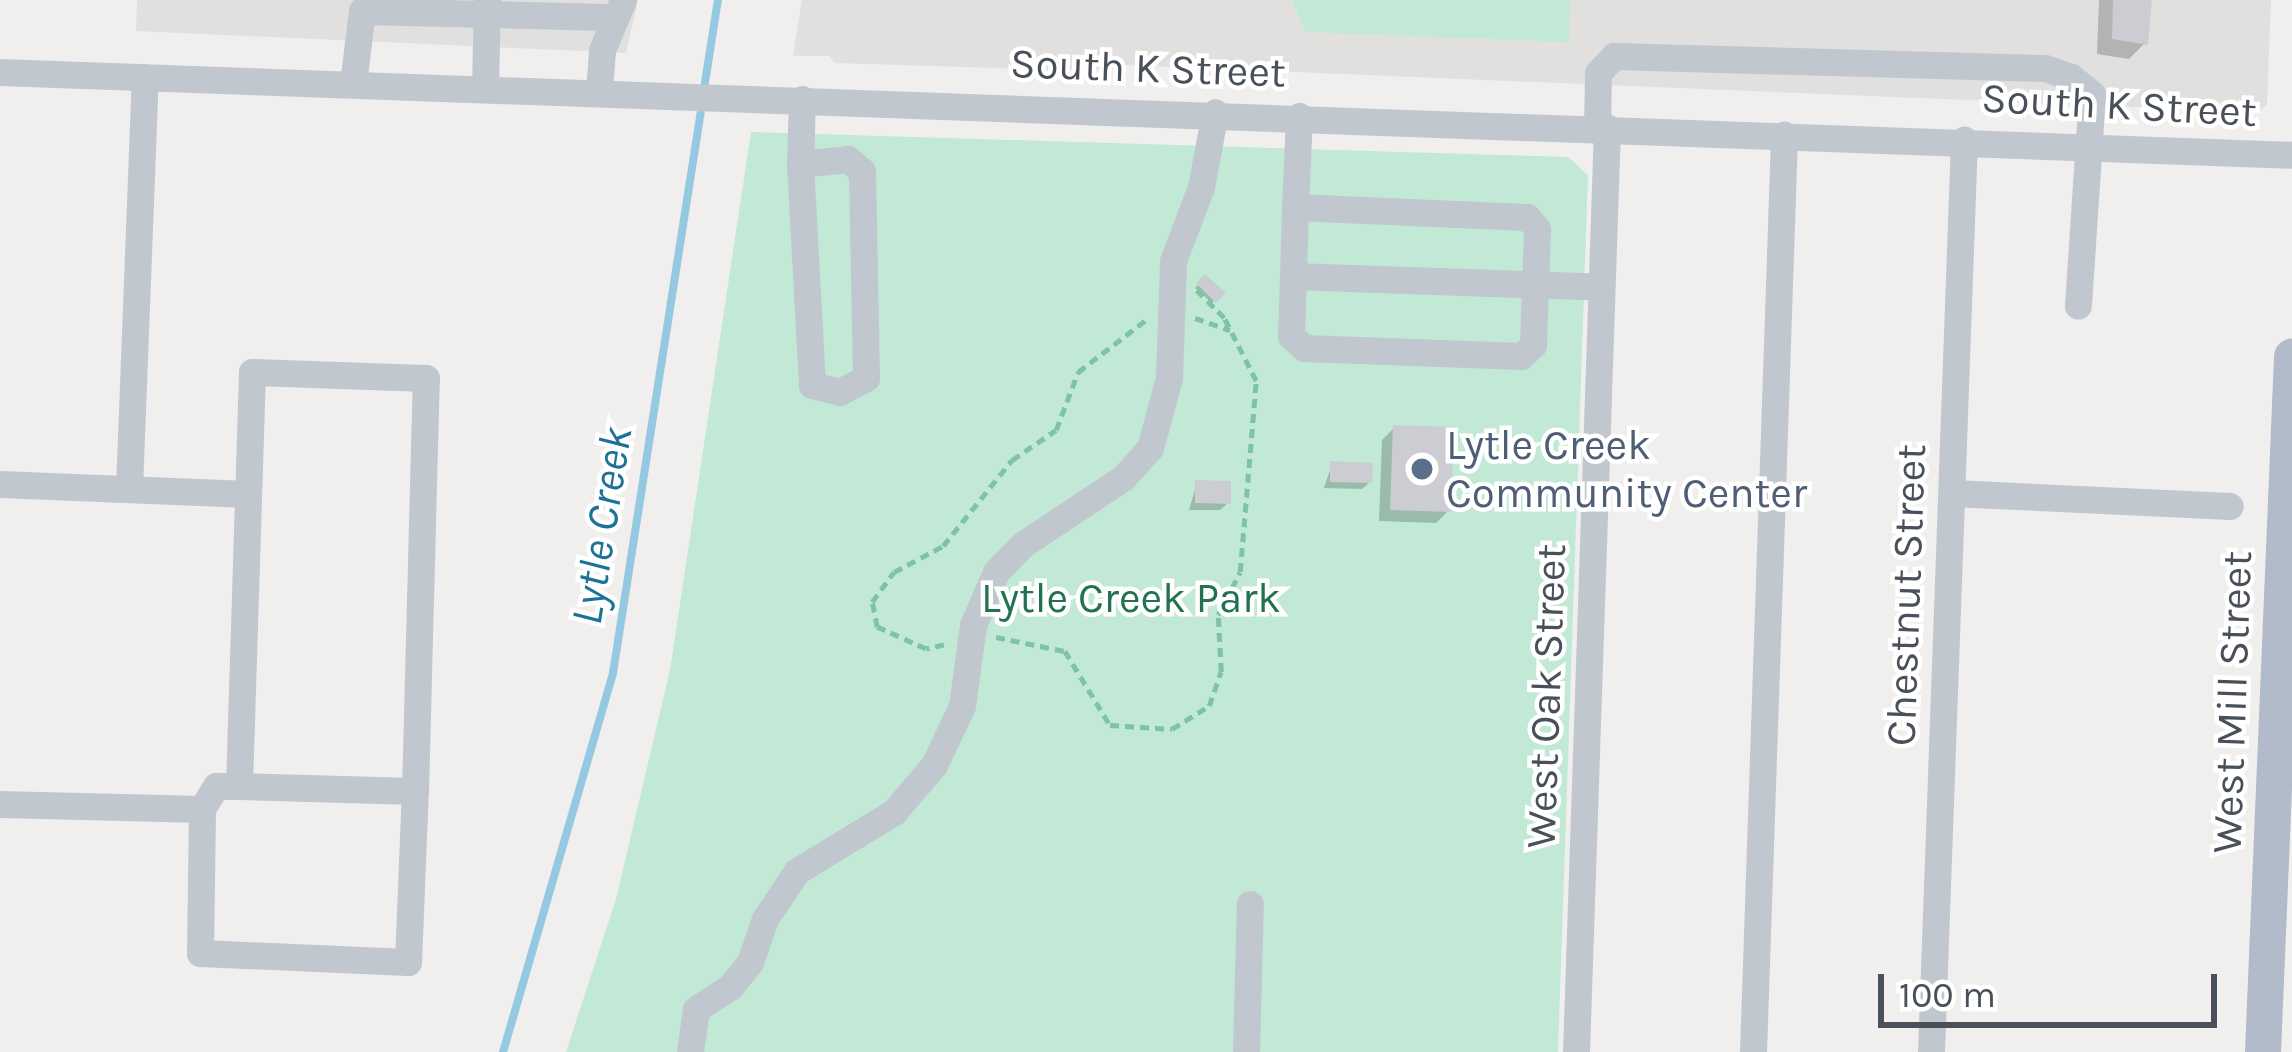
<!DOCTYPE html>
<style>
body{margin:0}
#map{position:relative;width:2292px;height:1052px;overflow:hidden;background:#f1efee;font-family:Karla,sans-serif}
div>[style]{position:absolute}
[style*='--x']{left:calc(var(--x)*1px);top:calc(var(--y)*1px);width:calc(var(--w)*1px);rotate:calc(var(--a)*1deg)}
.education>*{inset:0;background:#e1e0df}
.green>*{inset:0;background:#c1e9d5}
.shadow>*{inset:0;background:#0003}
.stream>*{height:8px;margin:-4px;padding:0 4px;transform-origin:4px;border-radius:4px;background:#94c9e1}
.building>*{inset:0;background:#cccdd2}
.path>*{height:4.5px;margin-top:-2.25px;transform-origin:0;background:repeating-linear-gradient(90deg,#7ec3a8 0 9px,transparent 0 15px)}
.minor>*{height:27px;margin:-13.5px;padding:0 13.5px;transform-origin:13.5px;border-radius:13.5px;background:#c1c7cf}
.major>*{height:36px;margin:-18px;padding:0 18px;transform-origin:18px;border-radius:18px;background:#b1bbca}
.dots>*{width:33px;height:33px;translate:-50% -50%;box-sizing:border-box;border:6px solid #fff;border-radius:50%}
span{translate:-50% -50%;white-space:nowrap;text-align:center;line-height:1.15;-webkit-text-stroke:9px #fff;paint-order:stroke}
.street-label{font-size:42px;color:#495059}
.service-label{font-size:42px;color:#4e5e75}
.left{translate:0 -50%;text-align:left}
.park-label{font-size:42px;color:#227252}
.water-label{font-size:45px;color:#1d7298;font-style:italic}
.scale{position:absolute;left:1878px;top:974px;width:339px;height:54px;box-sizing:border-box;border:6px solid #495059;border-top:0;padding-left:15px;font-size:36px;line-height:42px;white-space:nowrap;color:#495059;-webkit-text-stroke:9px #fff;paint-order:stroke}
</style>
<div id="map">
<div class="education">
<i style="clip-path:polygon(137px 0,638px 0,626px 53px,136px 31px)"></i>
<i style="clip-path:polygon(802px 0,2271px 0,2267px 105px,2257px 112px,1124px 65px,1091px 71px,835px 63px,829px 56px,793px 56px)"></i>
</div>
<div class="green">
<i style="clip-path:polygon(1292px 0,1570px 0,1569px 42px,1305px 32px)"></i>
<i style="clip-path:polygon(751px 132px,1568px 157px,1588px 175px,1558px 1052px,566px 1052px,616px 899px,670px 670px)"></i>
</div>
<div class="shadow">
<i style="clip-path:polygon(2099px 0,2149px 0,2145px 43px,2129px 59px,2097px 54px)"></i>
<i style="clip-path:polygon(1205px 278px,1221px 293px,1212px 303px,1195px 288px)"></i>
<i style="clip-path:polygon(1394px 428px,1448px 511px,1436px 523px,1379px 521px,1382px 440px)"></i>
<i style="clip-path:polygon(1332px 464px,1370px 482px,1362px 489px,1324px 488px)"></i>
<i style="clip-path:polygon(1197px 483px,1228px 503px,1220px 510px,1189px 510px)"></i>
</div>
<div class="stream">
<i style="--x:704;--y:89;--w:90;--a:-81.1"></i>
<i style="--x:503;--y:1052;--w:395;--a:-73.8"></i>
<i style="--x:613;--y:673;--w:576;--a:-81.11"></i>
</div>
<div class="building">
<i style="clip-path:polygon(2113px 0,2152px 0,2148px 45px,2112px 39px)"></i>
<i style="clip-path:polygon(1205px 274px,1226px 293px,1216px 303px,1196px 283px)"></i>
<i style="clip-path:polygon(1393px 425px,1454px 427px,1451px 512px,1390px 510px)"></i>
<i style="clip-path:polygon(1330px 461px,1373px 463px,1372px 483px,1330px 482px)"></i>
<i style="clip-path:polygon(1195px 480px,1231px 481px,1231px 504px,1195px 503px)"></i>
</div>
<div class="path">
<i style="--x:1195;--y:318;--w:37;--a:19"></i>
<i style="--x:996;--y:637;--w:70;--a:11.5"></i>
<i style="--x:1065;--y:651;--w:87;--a:58.7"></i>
<i style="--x:1110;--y:725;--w:62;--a:3.7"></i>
<i style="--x:1172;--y:729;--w:44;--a:-31.9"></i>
<i style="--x:1209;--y:706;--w:36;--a:-71"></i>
<i style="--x:1221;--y:672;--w:57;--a:-93"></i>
<i style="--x:1218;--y:615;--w:48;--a:-62.9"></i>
<i style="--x:1240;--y:572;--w:192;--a:-85.2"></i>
<i style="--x:1256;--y:381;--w:71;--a:-116.9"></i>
<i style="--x:1224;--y:318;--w:41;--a:-135"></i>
<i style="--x:944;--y:645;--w:18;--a:167"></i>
<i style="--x:926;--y:649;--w:54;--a:-155.8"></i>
<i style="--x:877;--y:627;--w:25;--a:-101"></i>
<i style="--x:872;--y:602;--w:37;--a:-54"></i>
<i style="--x:894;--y:572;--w:55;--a:-28"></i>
<i style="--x:943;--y:546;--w:110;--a:-51.3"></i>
<i style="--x:1012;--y:460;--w:53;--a:-34.3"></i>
<i style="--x:1056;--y:430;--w:62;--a:-69.2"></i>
<i style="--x:1078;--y:372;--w:87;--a:-37.5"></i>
</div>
<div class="minor">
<i style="--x:0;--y:72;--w:2294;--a:2.07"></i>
<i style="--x:353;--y:84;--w:74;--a:-83"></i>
<i style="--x:362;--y:11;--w:253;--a:1.4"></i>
<i style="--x:485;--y:88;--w:88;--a:-88.7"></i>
<i style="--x:599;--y:92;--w:42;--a:-85.9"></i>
<i style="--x:602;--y:50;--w:54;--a:-67.2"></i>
<i style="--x:1597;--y:127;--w:54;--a:-88.9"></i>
<i style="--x:1598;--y:73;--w:23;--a:-47"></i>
<i style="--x:1614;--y:56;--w:431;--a:1.6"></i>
<i style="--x:2045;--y:68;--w:28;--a:19"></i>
<i style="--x:2071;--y:77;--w:27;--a:39"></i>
<i style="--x:2092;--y:94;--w:212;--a:93.8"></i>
<i style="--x:800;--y:164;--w:48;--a:-5.9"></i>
<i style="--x:848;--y:159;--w:18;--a:41"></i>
<i style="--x:862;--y:171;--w:207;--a:88.9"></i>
<i style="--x:866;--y:378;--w:30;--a:152"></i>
<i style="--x:840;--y:392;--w:29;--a:-166"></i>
<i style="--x:812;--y:385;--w:221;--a:-93.1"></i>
<i style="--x:800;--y:164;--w:65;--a:-88.2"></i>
<i style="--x:1295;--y:207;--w:232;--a:2.5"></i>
<i style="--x:1527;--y:217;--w:16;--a:50"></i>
<i style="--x:1537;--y:229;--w:116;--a:92"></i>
<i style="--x:1533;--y:345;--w:16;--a:137"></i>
<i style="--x:1521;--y:356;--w:217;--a:-177.9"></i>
<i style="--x:1304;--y:348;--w:18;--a:-137"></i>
<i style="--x:1291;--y:336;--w:60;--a:-88.1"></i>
<i style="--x:1293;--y:276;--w:69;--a:-88.3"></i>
<i style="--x:1295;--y:207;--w:91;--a:-87.5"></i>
<i style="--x:1293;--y:276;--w:308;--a:2"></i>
<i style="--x:0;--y:484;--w:248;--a:2.3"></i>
<i style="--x:129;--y:489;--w:412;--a:-87.8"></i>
<i style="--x:1952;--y:493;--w:278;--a:2.7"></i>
<i style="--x:0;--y:804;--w:202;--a:1.4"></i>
<i style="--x:202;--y:809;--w:27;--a:-59"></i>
<i style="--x:216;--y:786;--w:23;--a:0"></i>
<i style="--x:239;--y:786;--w:176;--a:1.6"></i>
<i style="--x:415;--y:791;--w:413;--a:-88.5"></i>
<i style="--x:426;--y:378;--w:174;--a:-178"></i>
<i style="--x:252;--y:372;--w:414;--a:91.8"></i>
<i style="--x:202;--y:809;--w:144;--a:90.8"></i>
<i style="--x:200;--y:953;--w:208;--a:2.5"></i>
<i style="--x:408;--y:962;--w:171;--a:-87.7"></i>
<i style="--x:690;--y:1052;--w:43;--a:-82.1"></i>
<i style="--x:696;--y:1009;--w:40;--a:-32.9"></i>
<i style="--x:730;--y:987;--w:32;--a:-51"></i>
<i style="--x:750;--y:962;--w:46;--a:-70.8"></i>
<i style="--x:765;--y:919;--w:58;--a:-56.3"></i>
<i style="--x:797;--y:871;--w:114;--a:-31.3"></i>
<i style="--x:894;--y:812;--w:62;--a:-49.6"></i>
<i style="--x:934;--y:765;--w:65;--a:-64.6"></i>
<i style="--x:962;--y:706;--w:82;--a:-82.3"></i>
<i style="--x:973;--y:625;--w:58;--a:-66.5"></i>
<i style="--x:996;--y:572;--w:37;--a:-46"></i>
<i style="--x:1022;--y:545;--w:121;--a:-33.6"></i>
<i style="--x:1123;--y:478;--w:40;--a:-48"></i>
<i style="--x:1150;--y:448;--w:73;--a:-74.8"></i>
<i style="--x:1169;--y:378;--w:117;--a:-88"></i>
<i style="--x:1173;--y:261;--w:79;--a:-69.3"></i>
<i style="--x:1201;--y:187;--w:76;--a:-79.4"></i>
<i style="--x:1246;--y:1052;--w:148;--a:-88.5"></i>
<i style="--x:1576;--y:1052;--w:925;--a:-88.08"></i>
<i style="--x:1753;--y:1052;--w:918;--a:-88.06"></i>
<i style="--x:1931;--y:1052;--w:913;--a:-87.93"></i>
</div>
<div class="major">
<i style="--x:2263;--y:1052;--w:696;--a:-87.61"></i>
</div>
<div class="dots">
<i style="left:1422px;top:469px;background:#5c6f8a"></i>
</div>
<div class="street-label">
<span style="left:1148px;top:68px;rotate:2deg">South K Street</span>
<span style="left:2119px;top:105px;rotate:3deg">South K Street</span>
<span style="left:1906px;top:595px;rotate:-88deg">Chestnut Street</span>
<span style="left:1546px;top:696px;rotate:-88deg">West Oak Street</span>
<span style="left:2232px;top:702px;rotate:-88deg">West Mill Street</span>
</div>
<div class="service-label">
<span class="left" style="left:1446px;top:469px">Lytle Creek<br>Community Center</span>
</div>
<div class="park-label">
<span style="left:1131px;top:598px">Lytle Creek Park</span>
</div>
<div class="water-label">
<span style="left:602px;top:526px;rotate:-81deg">Lytle Creek</span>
</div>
<div class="scale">100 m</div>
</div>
